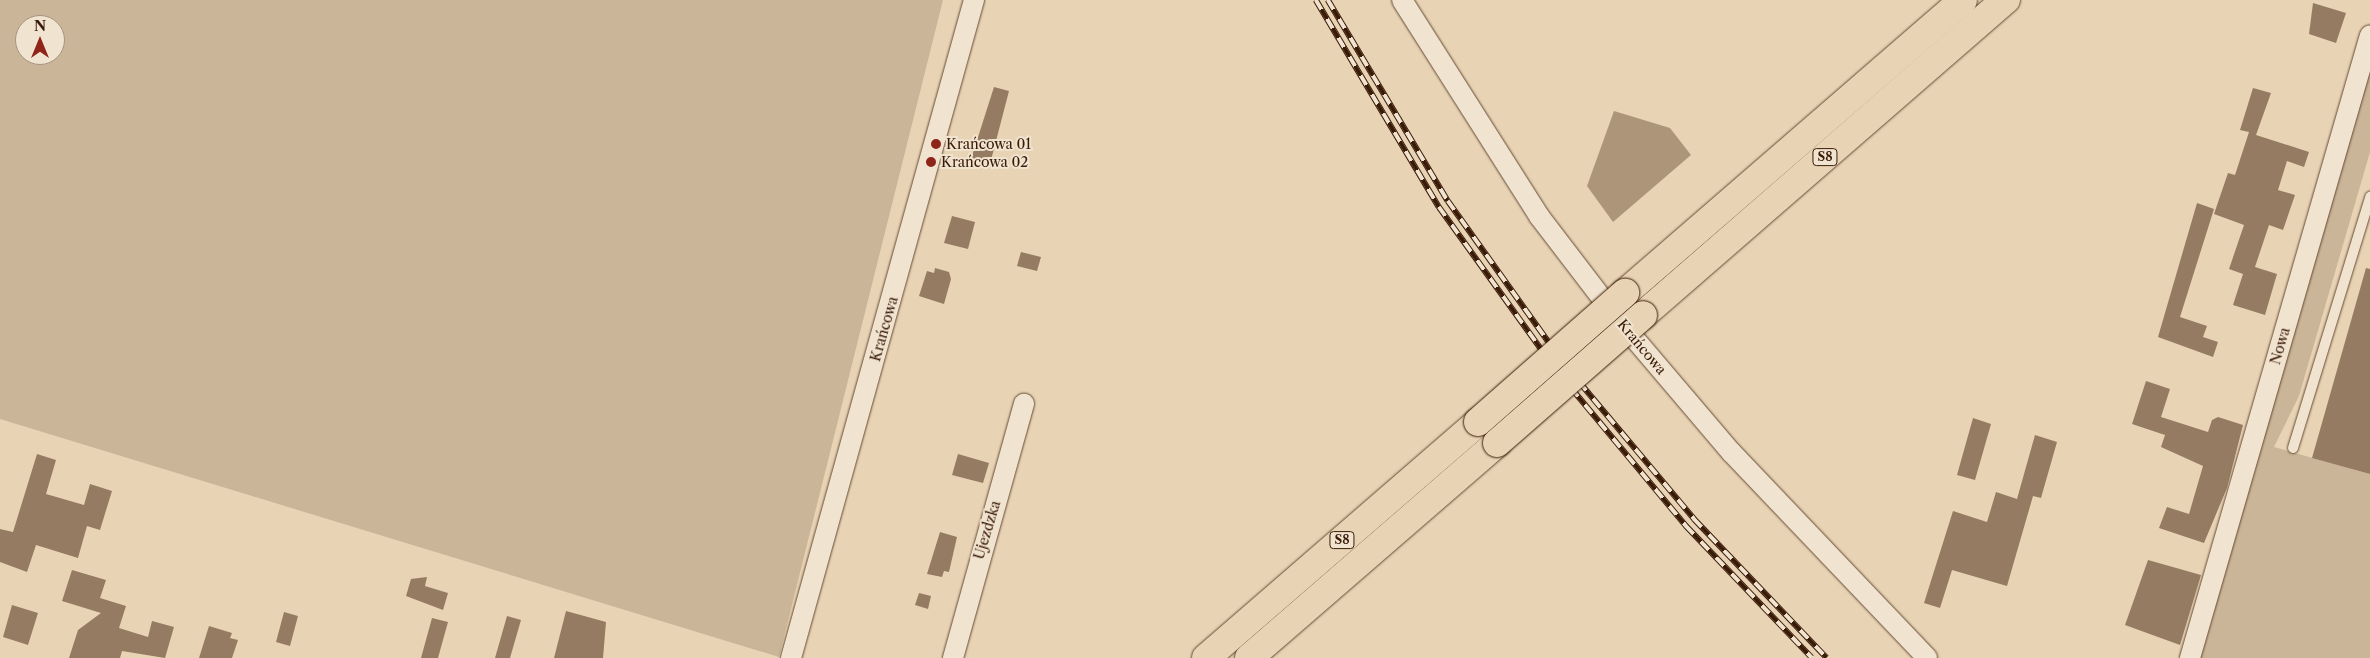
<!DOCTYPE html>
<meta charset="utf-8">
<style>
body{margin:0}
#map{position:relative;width:2370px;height:658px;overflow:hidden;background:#e8d4b5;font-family:"Libre Caslon Text",serif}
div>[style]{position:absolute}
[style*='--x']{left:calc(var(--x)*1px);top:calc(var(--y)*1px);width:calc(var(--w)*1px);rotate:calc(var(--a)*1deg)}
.green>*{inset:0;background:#cab598}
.water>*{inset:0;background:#ad957a}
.building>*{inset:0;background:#947b62}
.roads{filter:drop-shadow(0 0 1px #664933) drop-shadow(0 0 1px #664933)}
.service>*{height:10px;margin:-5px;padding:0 5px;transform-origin:5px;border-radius:5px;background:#f0e3cf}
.minor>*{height:20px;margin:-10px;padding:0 10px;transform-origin:10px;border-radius:10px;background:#f0e3cf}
.motorway>*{height:28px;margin:-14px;padding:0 14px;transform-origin:14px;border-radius:14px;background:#e8d4b5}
.rail>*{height:5.5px;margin-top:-2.75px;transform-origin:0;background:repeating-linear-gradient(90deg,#f0e3cf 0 11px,#3a1b08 0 22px);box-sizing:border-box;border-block:1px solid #3a1b08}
.bridges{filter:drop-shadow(0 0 1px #3a1b08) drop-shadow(0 0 1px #3a1b08)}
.motorway-bridge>*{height:28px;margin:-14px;padding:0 14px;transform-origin:14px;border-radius:14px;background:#e8d4b5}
.dots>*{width:14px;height:14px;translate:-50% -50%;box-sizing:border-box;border:2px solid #f0e3cf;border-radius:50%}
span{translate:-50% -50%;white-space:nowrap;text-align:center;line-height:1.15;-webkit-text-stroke:4px #f0e3cf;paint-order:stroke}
.shield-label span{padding:1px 4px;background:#f0e3cf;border:1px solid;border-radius:4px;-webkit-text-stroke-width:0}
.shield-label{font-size:12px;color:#3a1b08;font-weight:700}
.poi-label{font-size:14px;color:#3a1b08}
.left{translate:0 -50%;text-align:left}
.street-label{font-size:14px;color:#3a1b08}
.north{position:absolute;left:15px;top:15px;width:50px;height:50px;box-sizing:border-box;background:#f0e3cf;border:1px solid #a7937f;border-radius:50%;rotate:0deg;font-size:14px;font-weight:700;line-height:20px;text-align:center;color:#3a1b08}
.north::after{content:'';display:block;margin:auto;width:18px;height:22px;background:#8f2418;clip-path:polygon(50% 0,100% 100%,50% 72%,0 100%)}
</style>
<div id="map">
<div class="green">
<i style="clip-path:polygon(evenodd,0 0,943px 0,779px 657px,0 419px,0 0,25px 25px,55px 25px,55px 55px,25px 55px,25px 25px)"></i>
<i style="clip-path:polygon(2370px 61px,2370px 152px,2299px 396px,2274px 447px,2370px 474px,2370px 658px,2197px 658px)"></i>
</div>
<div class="water">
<i style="clip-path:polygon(1614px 111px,1670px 128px,1691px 155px,1613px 222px,1587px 186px)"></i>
</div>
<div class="building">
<i style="clip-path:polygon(2313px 3px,2346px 13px,2336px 43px,2309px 34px)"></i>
<i style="clip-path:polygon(994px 87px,1009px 91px,990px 164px,971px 159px)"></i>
<i style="clip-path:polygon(2253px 88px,2271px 93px,2256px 135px,2309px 152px,2304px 167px,2287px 161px,2278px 190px,2295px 195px,2283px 230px,2269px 225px,2255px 267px,2277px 274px,2265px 315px,2233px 305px,2243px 274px,2229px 269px,2244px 225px,2214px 214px,2228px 173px,2235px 175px,2249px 132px,2240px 130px)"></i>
<i style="clip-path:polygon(2197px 203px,2214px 209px,2180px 317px,2207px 326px,2203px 337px,2218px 342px,2213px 357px,2158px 337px)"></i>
<i style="clip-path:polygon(952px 216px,975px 222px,968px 249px,944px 243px)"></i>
<i style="clip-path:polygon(1021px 252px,1041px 257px,1037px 271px,1017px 266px)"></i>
<i style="clip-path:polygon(935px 268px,949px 272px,951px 279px,944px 304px,919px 296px,927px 271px,934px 273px)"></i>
<i style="clip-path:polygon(2366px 268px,2370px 269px,2370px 474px,2312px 458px)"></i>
<i style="clip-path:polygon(2146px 381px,2170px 389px,2161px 417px,2208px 432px,2212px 420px,2218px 417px,2243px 425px,2227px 488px,2204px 543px,2159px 528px,2167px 507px,2189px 514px,2203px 466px,2161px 447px,2165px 435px,2132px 424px)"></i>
<i style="clip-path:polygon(1973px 418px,1991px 424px,1975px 480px,1957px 475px)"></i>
<i style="clip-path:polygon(2035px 435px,2057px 442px,2041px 498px,2033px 496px,2007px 586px,1952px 570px,1940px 608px,1924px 603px,1953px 511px,1987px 522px,1996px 492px,2017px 499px)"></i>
<i style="clip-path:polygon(37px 454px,56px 460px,46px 494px,84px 505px,90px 484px,112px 491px,100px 530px,87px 526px,78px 558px,36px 545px,27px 572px,0 562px,0 529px,13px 532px)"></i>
<i style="clip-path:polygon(958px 454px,989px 463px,983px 483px,952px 475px)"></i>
<i style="clip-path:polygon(940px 532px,957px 537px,949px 572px,944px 571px,942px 577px,927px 574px)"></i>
<i style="clip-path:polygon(2148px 560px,2201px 575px,2180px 645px,2125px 625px)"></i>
<i style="clip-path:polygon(72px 570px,106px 580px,100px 598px,126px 606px,119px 628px,148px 637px,152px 621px,174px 627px,165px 658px,122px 651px,120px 658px,69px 658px,78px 630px,101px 613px,62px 601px)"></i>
<i style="clip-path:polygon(427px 577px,425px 586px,448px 593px,443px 610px,406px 596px,411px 579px)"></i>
<i style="clip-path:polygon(919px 593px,931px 596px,928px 609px,915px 605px)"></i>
<i style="clip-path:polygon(12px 605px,38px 613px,28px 645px,3px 637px)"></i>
<i style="clip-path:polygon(566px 611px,606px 622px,603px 658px,554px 658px)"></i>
<i style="clip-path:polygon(284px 612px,298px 616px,290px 646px,276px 642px)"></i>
<i style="clip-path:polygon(507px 616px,521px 620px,510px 658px,495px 658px)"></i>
<i style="clip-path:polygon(432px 618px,448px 622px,438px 658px,421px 658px)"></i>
<i style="clip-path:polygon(209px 626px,232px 633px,230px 638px,238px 640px,232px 658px,199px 658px)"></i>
</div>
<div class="roads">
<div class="service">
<i style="--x:2293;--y:448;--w:263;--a:-72.9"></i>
</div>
<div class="minor">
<i style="--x:1402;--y:0;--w:256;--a:57.6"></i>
<i style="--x:1539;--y:216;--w:128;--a:52.6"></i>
<i style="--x:1617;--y:318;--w:177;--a:49.6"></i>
<i style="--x:1732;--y:453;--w:283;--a:46.4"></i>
<i style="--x:791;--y:658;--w:683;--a:-74.46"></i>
<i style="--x:953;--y:658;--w:264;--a:-74.4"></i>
<i style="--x:2190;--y:658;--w:648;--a:-73.88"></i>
</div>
<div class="motorway">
<i style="--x:1625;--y:293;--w:447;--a:-40.9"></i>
<i style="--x:1643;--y:315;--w:481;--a:-41"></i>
<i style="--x:1206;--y:658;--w:360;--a:-40.9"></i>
<i style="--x:1249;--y:658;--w:328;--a:-40.9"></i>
</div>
</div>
<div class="rail">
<i style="--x:1316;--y:0;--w:241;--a:59.3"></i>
<i style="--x:1439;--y:207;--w:202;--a:54.3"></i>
<i style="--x:1557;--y:371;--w:202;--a:50.2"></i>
<i style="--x:1686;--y:526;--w:182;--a:46.3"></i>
<i style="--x:1328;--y:0;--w:234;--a:59.2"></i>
<i style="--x:1448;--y:201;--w:201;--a:54.5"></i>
<i style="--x:1565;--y:365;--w:201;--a:50"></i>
<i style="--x:1694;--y:519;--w:192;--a:46.3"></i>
</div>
<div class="bridges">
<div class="motorway-bridge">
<i style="--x:1478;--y:422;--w:196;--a:-41.3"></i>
<i style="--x:1497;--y:443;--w:194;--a:-41.2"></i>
</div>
</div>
<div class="dots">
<i style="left:936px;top:144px;background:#8f2418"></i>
<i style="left:931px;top:162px;background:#8f2418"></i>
</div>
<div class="shield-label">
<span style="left:1825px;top:157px">S8</span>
<span style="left:1342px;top:540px">S8</span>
</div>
<div class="poi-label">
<span class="left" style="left:946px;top:144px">Krańcowa 01</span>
<span class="left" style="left:941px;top:162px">Krańcowa 02</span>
</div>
<div class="street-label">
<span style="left:884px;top:329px;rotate:-74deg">Krańcowa</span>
<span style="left:2280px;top:346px;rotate:-74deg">Nowa</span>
<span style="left:1642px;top:347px;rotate:50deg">Krańcowa</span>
<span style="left:987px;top:530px;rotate:-73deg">Ujezdzka</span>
</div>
<div class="north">N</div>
</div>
